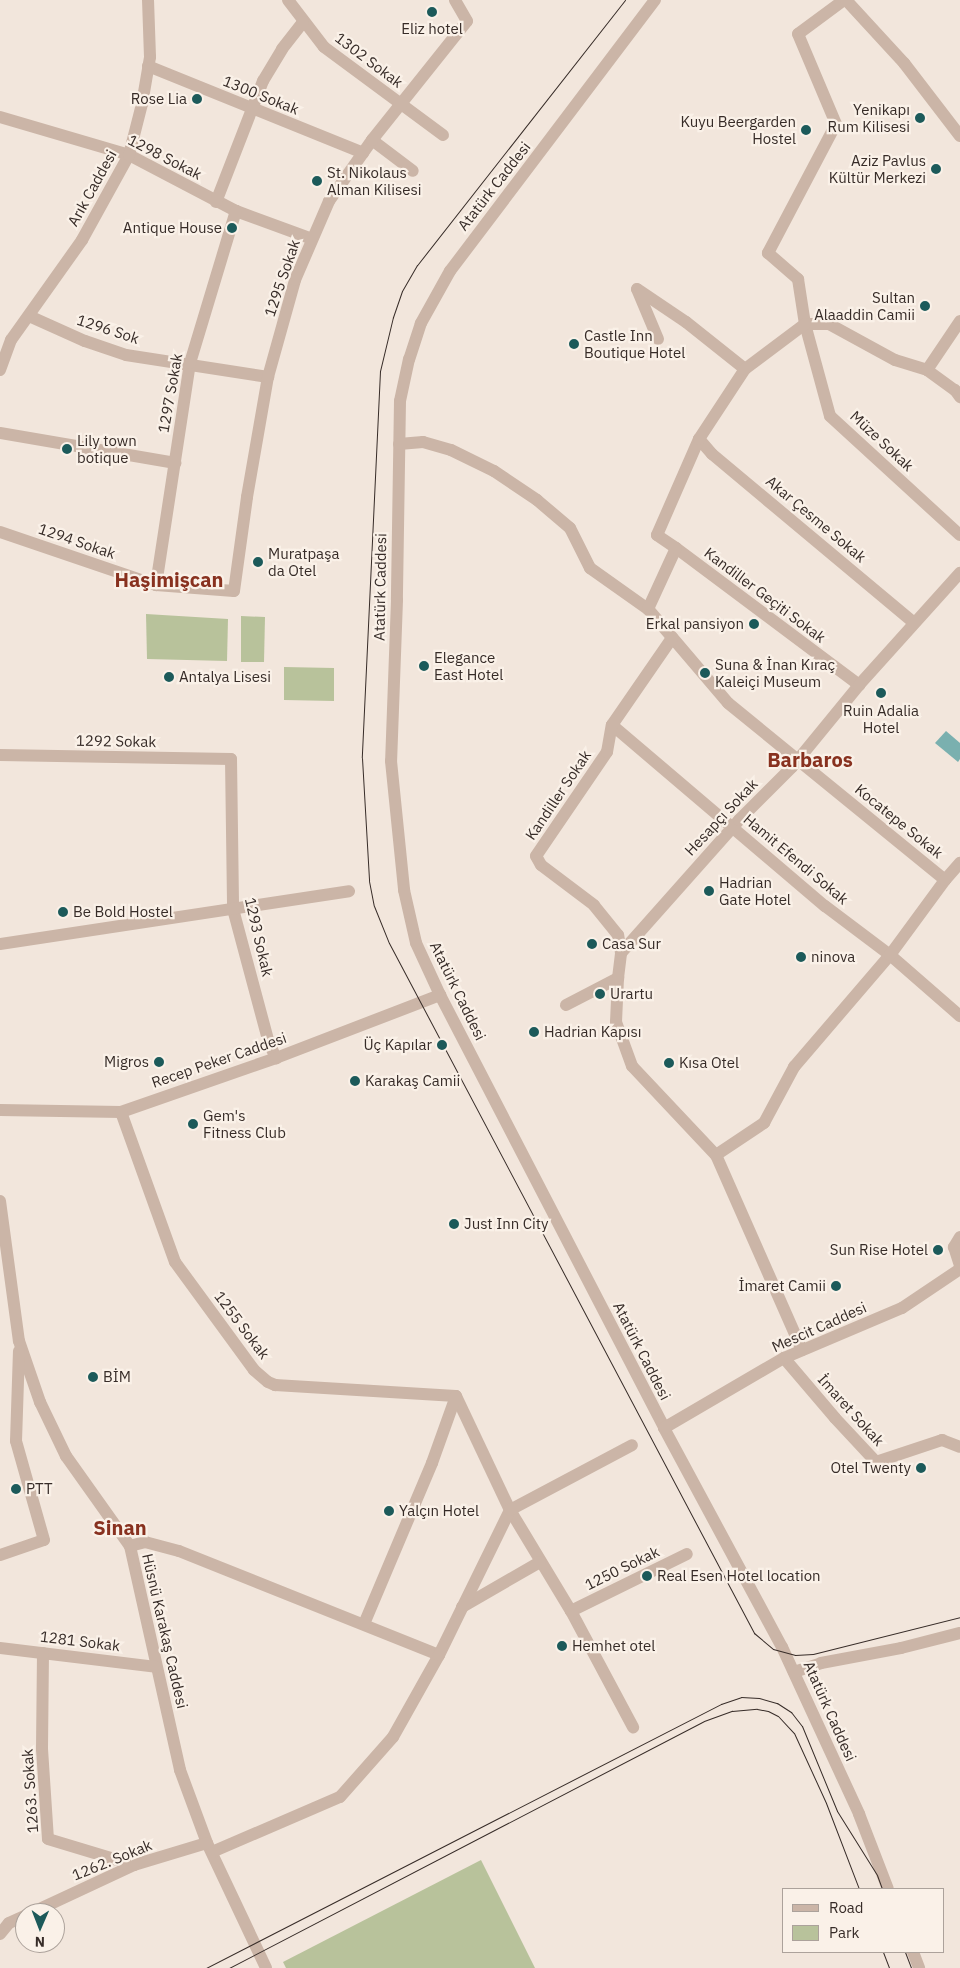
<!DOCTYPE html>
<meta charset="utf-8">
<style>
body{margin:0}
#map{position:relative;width:960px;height:1968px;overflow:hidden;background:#f2e6dc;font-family:"IBM Plex Sans",sans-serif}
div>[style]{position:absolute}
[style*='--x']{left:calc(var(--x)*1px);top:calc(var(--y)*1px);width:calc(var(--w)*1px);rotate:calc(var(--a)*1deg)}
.green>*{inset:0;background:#b8c29b}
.water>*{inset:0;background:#7ab0af}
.minor>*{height:12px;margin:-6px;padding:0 6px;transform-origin:6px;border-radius:6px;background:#cbb5a7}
.tram>*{height:1px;margin:-0.5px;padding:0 0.5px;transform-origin:0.5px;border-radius:0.5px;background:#372c28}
.dots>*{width:14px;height:14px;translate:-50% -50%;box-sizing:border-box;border:2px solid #faf1e8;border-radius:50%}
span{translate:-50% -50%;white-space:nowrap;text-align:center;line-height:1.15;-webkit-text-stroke:4.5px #faf1e8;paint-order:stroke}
.poi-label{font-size:15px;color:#372c28}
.right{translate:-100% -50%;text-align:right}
.left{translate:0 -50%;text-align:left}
.street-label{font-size:15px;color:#372c28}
.district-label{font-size:20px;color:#88311f;font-weight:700}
.legend{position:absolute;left:782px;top:1888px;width:162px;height:65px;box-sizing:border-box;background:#faf1e8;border:1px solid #aca29b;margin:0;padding:6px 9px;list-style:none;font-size:15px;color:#372c28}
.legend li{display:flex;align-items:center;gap:10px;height:25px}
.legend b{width:25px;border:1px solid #aca29b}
.north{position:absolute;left:15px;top:1903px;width:50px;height:50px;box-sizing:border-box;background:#faf1e8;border:1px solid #aca29b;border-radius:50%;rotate:181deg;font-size:14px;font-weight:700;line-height:20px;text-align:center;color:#372c28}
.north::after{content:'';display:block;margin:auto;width:18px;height:22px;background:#1c5a5a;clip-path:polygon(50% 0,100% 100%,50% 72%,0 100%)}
</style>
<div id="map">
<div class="green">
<i style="clip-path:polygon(146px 614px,228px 619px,227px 661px,147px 659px)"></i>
<i style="clip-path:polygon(241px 616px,265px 617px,264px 662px,241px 662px)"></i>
<i style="clip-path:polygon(284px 667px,334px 668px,334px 701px,284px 700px)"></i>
<i style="clip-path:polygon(481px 1860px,535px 1968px,286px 1968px,283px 1962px)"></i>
</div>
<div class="water">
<i style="clip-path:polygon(946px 731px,960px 743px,960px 759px,958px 762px,935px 743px)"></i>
</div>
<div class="minor">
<i style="--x:288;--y:0;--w:59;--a:52.5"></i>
<i style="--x:324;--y:47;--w:148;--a:36.5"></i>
<i style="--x:655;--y:0;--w:340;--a:127.1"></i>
<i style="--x:450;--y:271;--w:60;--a:119.1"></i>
<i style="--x:421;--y:323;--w:38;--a:108"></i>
<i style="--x:409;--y:359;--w:43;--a:102.1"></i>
<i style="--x:400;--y:401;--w:199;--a:90.9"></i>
<i style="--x:397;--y:600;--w:161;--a:92.1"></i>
<i style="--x:391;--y:761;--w:130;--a:84.2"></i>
<i style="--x:404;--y:890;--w:54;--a:77.2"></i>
<i style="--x:416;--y:943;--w:57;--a:65.2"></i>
<i style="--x:440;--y:995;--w:488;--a:62.6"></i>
<i style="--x:664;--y:1428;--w:249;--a:61.7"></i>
<i style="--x:782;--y:1647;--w:184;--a:65.2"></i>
<i style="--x:859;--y:1814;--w:80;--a:68.9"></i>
<i style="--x:844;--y:0;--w:57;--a:143.5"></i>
<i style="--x:798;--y:34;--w:98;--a:67.1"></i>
<i style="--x:836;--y:124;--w:146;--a:117.8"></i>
<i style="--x:768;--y:253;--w:40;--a:41"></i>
<i style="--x:798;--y:279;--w:46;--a:81.2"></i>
<i style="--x:805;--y:324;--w:95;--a:74.8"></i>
<i style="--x:830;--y:416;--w:176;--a:42.5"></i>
<i style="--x:846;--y:0;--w:86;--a:47.4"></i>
<i style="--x:904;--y:63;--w:92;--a:52.5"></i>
<i style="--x:148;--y:66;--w:232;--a:22"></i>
<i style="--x:0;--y:117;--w:134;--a:16.4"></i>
<i style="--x:129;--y:155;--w:121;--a:27.6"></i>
<i style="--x:236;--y:211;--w:81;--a:20.2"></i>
<i style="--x:372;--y:140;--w:51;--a:37.1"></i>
<i style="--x:216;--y:202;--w:130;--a:-68.8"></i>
<i style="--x:263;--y:81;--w:37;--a:-59"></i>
<i style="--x:282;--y:49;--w:34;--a:-52"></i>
<i style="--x:29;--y:316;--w:61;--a:24.1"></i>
<i style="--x:85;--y:341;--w:43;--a:18.9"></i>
<i style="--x:126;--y:355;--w:144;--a:8.8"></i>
<i style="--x:805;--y:324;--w:24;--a:0"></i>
<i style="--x:829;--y:324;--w:75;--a:28.6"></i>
<i style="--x:895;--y:360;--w:34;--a:17"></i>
<i style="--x:927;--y:370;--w:34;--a:36"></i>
<i style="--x:955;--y:390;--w:9;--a:54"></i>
<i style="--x:658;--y:339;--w:54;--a:-112.8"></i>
<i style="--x:637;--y:289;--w:59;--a:34"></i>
<i style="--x:686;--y:322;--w:75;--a:38.5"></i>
<i style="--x:0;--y:370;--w:32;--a:-70"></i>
<i style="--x:11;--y:340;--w:123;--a:-54.6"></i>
<i style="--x:82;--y:240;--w:97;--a:-61.1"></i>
<i style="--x:129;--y:155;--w:53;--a:-75.7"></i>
<i style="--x:142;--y:104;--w:48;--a:-80.3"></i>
<i style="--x:150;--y:57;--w:57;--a:-92"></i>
<i style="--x:927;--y:370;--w:59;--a:-56"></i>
<i style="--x:0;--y:433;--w:178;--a:9.7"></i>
<i style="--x:699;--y:439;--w:20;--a:49"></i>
<i style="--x:712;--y:454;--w:263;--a:39.9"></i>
<i style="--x:399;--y:444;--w:24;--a:-5"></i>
<i style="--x:423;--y:442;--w:29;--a:16"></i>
<i style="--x:451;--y:450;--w:48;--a:26"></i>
<i style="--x:494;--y:471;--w:52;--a:34"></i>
<i style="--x:537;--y:500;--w:43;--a:40.3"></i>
<i style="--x:570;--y:528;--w:45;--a:63.4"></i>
<i style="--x:590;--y:568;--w:71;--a:35.3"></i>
<i style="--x:648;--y:609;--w:123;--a:49.6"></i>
<i style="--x:728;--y:703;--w:280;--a:39.2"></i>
<i style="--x:0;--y:532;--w:165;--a:18.8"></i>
<i style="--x:156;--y:585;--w:78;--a:4.4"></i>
<i style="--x:234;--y:591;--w:95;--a:-82.1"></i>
<i style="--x:247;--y:497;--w:122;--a:-80.1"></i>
<i style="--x:268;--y:377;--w:101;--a:-74.4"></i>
<i style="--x:295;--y:280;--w:86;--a:-66.7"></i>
<i style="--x:329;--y:201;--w:75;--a:-54.8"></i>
<i style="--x:372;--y:140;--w:152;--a:-51.4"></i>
<i style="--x:467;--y:21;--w:24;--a:-120"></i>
<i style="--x:676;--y:548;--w:229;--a:36.8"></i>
<i style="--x:156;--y:585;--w:225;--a:-81.3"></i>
<i style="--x:190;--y:363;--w:159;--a:-73.2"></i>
<i style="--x:648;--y:609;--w:67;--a:-65.3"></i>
<i style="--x:676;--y:548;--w:23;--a:-146"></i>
<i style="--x:657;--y:535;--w:105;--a:-66.4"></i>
<i style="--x:699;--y:439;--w:84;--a:-56.7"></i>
<i style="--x:745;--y:369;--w:75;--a:-36.9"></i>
<i style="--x:612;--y:725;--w:280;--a:40.4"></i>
<i style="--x:825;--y:906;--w:81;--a:37"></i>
<i style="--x:890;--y:955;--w:93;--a:41.1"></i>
<i style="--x:0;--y:755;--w:231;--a:1"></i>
<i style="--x:231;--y:759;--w:150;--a:89.2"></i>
<i style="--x:233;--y:909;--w:139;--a:75"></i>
<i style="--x:269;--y:1043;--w:17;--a:65"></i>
<i style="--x:0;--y:944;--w:353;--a:-8.6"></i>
<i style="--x:621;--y:953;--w:18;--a:-99"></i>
<i style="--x:618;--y:935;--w:38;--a:-129"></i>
<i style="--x:594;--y:905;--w:66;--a:-143"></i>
<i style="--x:541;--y:865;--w:10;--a:-119"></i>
<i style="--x:536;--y:856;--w:126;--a:-55.7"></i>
<i style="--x:607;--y:752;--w:27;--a:-80"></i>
<i style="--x:612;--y:725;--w:106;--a:-55.4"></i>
<i style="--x:618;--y:978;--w:44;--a:92.6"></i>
<i style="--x:616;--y:1022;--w:47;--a:70"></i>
<i style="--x:632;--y:1066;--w:122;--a:46.7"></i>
<i style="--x:566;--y:1005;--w:59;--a:-27.4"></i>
<i style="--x:618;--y:978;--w:25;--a:-83"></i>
<i style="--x:621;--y:953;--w:178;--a:-48.4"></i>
<i style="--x:739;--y:820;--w:75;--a:-45"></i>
<i style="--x:792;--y:767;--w:106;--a:-50.7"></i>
<i style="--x:859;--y:685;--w:151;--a:-48"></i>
<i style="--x:0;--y:1110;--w:121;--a:0.9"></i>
<i style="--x:121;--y:1112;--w:164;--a:-19.2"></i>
<i style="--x:276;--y:1058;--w:176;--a:-21"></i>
<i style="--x:121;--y:1112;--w:159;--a:70.2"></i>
<i style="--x:175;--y:1262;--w:134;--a:53.8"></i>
<i style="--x:254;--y:1370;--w:18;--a:41"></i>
<i style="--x:268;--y:1382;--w:8;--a:23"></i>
<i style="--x:275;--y:1385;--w:181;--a:3.5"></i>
<i style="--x:0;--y:1201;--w:141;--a:82.3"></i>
<i style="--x:19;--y:1341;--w:65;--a:71"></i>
<i style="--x:40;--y:1402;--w:60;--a:64.3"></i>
<i style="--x:66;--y:1456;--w:110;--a:54.6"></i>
<i style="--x:130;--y:1546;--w:230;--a:77.4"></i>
<i style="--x:180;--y:1770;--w:78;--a:69.7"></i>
<i style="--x:207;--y:1843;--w:138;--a:64.7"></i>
<i style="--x:960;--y:1237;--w:12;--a:121"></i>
<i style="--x:954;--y:1247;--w:20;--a:72"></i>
<i style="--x:802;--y:1350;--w:213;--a:-113.8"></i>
<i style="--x:716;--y:1155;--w:58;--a:-33.7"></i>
<i style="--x:764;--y:1123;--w:64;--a:-61.8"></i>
<i style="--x:794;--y:1067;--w:148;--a:-49.4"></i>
<i style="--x:890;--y:955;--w:93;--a:-53.7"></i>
<i style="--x:945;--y:880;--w:23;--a:-49"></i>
<i style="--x:784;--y:1358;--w:79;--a:49.6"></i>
<i style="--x:835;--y:1418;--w:60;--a:47"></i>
<i style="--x:876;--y:1462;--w:70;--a:-18.4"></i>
<i style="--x:942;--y:1440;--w:19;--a:21"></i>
<i style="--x:456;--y:1396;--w:126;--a:64.7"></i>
<i style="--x:510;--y:1510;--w:118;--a:58.9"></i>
<i style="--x:571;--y:1611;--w:132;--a:61.9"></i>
<i style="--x:664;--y:1428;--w:139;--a:-30.3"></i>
<i style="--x:784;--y:1358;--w:128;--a:-23"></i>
<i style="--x:902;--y:1308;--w:70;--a:-33.9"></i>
<i style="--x:130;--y:1546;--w:16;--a:-15"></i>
<i style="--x:145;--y:1542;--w:35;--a:15"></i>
<i style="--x:179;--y:1551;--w:280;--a:21.8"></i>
<i style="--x:0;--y:1555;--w:46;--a:-18.8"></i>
<i style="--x:44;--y:1540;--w:103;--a:-105.8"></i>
<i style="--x:16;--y:1441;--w:90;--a:-88.1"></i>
<i style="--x:462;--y:1607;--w:90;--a:-30"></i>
<i style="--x:571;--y:1611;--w:129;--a:-26.2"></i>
<i style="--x:364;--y:1624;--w:175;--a:-67.1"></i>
<i style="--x:432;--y:1463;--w:71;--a:-70.3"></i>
<i style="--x:0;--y:1648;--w:157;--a:6.9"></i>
<i style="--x:43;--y:1653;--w:96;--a:90.6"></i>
<i style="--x:42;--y:1749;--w:90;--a:86.2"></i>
<i style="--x:48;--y:1839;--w:90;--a:16.8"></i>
<i style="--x:794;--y:1672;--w:28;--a:-18"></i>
<i style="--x:821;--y:1663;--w:81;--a:-10.6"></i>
<i style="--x:901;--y:1648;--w:61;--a:-14.3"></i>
<i style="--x:212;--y:1852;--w:139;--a:-23.3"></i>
<i style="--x:340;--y:1797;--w:80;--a:-48.5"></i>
<i style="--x:393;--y:1737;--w:94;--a:-60.7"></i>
<i style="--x:439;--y:1655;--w:161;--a:-63.9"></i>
<i style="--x:510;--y:1510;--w:138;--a:-28"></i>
<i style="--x:31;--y:1913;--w:114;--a:-25"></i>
<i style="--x:134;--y:1865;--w:76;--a:-16.8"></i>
<i style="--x:0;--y:1934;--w:14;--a:-51"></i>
<i style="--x:9;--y:1923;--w:17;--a:-24"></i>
<i style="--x:913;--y:1952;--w:17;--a:69"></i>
</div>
<div class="tram">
<i style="--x:625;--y:0;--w:337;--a:128.1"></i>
<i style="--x:417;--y:265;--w:30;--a:120"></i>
<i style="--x:402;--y:291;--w:28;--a:109"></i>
<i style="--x:393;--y:317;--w:56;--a:103.5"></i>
<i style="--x:380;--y:371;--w:387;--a:92.7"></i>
<i style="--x:362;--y:758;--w:123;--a:86.7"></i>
<i style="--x:369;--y:881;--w:25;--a:79"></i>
<i style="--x:374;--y:906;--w:40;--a:68"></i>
<i style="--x:389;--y:943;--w:781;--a:62.12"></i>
<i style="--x:754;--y:1633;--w:25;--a:40"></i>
<i style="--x:773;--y:1649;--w:23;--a:15"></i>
<i style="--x:795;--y:1655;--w:18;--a:-3"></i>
<i style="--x:813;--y:1654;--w:152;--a:-14.1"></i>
<i style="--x:883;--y:1952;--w:17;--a:69"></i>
<i style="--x:905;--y:1952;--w:17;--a:69"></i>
<i style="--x:206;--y:1968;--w:579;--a:-27.14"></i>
<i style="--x:721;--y:1704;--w:21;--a:-19"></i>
<i style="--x:741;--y:1697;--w:18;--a:3"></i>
<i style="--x:759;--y:1698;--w:19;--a:16"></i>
<i style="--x:777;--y:1703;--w:17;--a:33"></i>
<i style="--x:791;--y:1712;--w:18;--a:52"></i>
<i style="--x:802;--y:1726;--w:92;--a:67.6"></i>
<i style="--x:837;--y:1811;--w:75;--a:58"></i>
<i style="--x:877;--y:1875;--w:15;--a:70"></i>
<i style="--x:229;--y:1968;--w:535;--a:-27.47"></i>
<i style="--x:704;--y:1721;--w:30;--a:-20"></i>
<i style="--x:732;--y:1711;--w:25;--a:-5"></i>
<i style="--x:757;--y:1709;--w:11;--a:10"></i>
<i style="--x:768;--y:1711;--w:11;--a:27"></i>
<i style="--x:778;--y:1716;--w:23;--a:47"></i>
<i style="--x:794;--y:1733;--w:77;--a:65.4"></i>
<i style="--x:826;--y:1803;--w:92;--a:69"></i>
</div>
<div class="dots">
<i style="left:432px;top:12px;background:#1c5a5a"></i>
<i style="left:197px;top:99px;background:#1c5a5a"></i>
<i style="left:920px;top:118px;background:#1c5a5a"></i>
<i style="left:806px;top:130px;background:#1c5a5a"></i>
<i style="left:936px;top:169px;background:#1c5a5a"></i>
<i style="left:317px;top:181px;background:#1c5a5a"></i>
<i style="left:232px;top:228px;background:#1c5a5a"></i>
<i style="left:925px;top:306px;background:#1c5a5a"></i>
<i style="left:574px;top:344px;background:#1c5a5a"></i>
<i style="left:67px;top:449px;background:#1c5a5a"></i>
<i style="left:258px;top:562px;background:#1c5a5a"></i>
<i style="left:754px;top:624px;background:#1c5a5a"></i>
<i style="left:424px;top:666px;background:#1c5a5a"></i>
<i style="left:705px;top:673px;background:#1c5a5a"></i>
<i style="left:169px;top:677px;background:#1c5a5a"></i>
<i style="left:881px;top:693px;background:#1c5a5a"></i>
<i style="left:709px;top:891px;background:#1c5a5a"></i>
<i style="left:63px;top:912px;background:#1c5a5a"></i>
<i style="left:592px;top:944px;background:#1c5a5a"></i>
<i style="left:801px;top:957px;background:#1c5a5a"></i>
<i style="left:600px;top:994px;background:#1c5a5a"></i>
<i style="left:534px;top:1032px;background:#1c5a5a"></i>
<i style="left:442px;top:1045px;background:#1c5a5a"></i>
<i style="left:159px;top:1062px;background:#1c5a5a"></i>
<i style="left:669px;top:1063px;background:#1c5a5a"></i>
<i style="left:355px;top:1081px;background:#1c5a5a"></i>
<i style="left:193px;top:1124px;background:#1c5a5a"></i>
<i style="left:454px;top:1224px;background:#1c5a5a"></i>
<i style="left:938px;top:1250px;background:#1c5a5a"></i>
<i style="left:836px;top:1286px;background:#1c5a5a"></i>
<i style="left:93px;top:1377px;background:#1c5a5a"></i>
<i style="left:921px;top:1468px;background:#1c5a5a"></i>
<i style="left:16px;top:1489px;background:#1c5a5a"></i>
<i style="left:389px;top:1511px;background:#1c5a5a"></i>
<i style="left:647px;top:1576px;background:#1c5a5a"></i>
<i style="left:562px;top:1646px;background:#1c5a5a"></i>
</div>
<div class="poi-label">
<span style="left:432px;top:29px">Eliz hotel</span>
<span class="right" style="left:187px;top:99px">Rose Lia</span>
<span class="right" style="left:910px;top:118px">Yenikapı<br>Rum Kilisesi</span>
<span class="right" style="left:796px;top:130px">Kuyu Beergarden<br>Hostel</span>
<span class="right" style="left:926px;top:169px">Aziz Pavlus<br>Kültür Merkezi</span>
<span class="left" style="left:327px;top:181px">St. Nikolaus<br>Alman Kilisesi</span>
<span class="right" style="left:222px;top:228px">Antique House</span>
<span class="right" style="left:915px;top:306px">Sultan<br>Alaaddin Camii</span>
<span class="left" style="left:584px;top:344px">Castle Inn<br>Boutique Hotel</span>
<span class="left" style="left:77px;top:449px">Lily town<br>botique</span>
<span class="left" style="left:268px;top:562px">Muratpaşa<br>da Otel</span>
<span class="right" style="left:744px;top:624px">Erkal pansiyon</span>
<span class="left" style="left:434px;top:666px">Elegance<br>East Hotel</span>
<span class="left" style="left:715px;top:673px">Suna &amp; İnan Kıraç<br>Kaleiçi Museum</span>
<span class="left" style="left:179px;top:677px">Antalya Lisesi</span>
<span style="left:881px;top:719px">Ruin Adalia<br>Hotel</span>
<span class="left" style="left:719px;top:891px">Hadrian<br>Gate Hotel</span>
<span class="left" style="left:73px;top:912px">Be Bold Hostel</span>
<span class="left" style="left:602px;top:944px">Casa Sur</span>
<span class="left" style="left:811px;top:957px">ninova</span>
<span class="left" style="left:610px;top:994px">Urartu</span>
<span class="left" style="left:544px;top:1032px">Hadrian Kapısı</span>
<span class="right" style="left:432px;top:1045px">Üç Kapılar</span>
<span class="right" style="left:149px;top:1062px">Migros</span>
<span class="left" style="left:679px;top:1063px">Kısa Otel</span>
<span class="left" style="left:365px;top:1081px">Karakaş Camii</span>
<span class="left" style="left:203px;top:1124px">Gem's<br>Fitness Club</span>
<span class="left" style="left:464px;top:1224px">Just Inn City</span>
<span class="right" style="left:928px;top:1250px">Sun Rise Hotel</span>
<span class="right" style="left:826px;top:1286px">İmaret Camii</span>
<span class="left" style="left:103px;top:1377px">BİM</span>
<span class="right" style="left:911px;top:1468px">Otel Twenty</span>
<span class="left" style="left:26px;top:1489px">PTT</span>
<span class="left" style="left:399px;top:1511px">Yalçın Hotel</span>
<span class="left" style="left:657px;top:1576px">Real Esen Hotel location</span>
<span class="left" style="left:572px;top:1646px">Hemhet otel</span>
</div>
<div class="street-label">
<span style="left:369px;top:60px;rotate:37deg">1302 Sokak</span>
<span style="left:261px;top:95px;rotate:22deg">1300 Sokak</span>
<span style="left:165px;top:157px;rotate:27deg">1298 Sokak</span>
<span style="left:494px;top:186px;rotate:-52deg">Atatürk Caddesi</span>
<span style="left:92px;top:188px;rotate:-61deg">Arık Caddesi</span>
<span style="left:282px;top:278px;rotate:-71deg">1295 Sokak</span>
<span style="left:108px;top:329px;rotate:18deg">1296 Sok</span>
<span style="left:170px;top:393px;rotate:-80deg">1297 Sokak</span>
<span style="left:882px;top:441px;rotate:43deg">Müze Sokak</span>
<span style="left:816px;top:519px;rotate:40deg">Akar Çesme Sokak</span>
<span style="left:77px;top:541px;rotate:19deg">1294 Sokak</span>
<span style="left:380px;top:587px;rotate:-89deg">Atatürk Caddesi</span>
<span style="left:765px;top:595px;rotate:37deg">Kandiller Geçiti Sokak</span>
<span style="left:116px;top:741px;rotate:1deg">1292 Sokak</span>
<span style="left:558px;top:795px;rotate:-56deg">Kandiller Sokak</span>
<span style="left:721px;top:817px;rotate:-47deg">Hesapçı Sokak</span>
<span style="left:899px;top:821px;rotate:39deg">Kocatepe Sokak</span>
<span style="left:796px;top:859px;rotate:40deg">Hamit Efendi Sokak</span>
<span style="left:259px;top:937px;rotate:77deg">1293 Sokak</span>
<span style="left:458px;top:991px;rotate:64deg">Atatürk Caddesi</span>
<span style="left:219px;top:1060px;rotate:-19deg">Recep Peker Caddesi</span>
<span style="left:242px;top:1325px;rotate:53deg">1255 Sokak</span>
<span style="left:819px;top:1327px;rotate:-24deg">Mescit Caddesi</span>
<span style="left:642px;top:1351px;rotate:63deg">Atatürk Caddesi</span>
<span style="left:851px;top:1410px;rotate:48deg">İmaret Sokak</span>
<span style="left:622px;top:1568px;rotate:-26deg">1250 Sokak</span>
<span style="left:165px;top:1631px;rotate:77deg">Hüsnü Karakaş Caddesi</span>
<span style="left:80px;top:1641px;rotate:7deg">1281 Sokak</span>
<span style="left:830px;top:1711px;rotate:66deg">Atatürk Caddesi</span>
<span style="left:30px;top:1791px;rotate:-94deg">1263. Sokak</span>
<span style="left:112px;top:1860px;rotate:-22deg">1262. Sokak</span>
</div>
<div class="district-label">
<span style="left:169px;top:579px">Haşimişcan</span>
<span style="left:810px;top:759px">Barbaros</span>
<span style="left:120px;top:1527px">Sinan</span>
</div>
<ul class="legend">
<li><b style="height:6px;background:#cbb5a7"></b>Road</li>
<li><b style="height:14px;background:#b8c29b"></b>Park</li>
</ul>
<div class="north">N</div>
</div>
